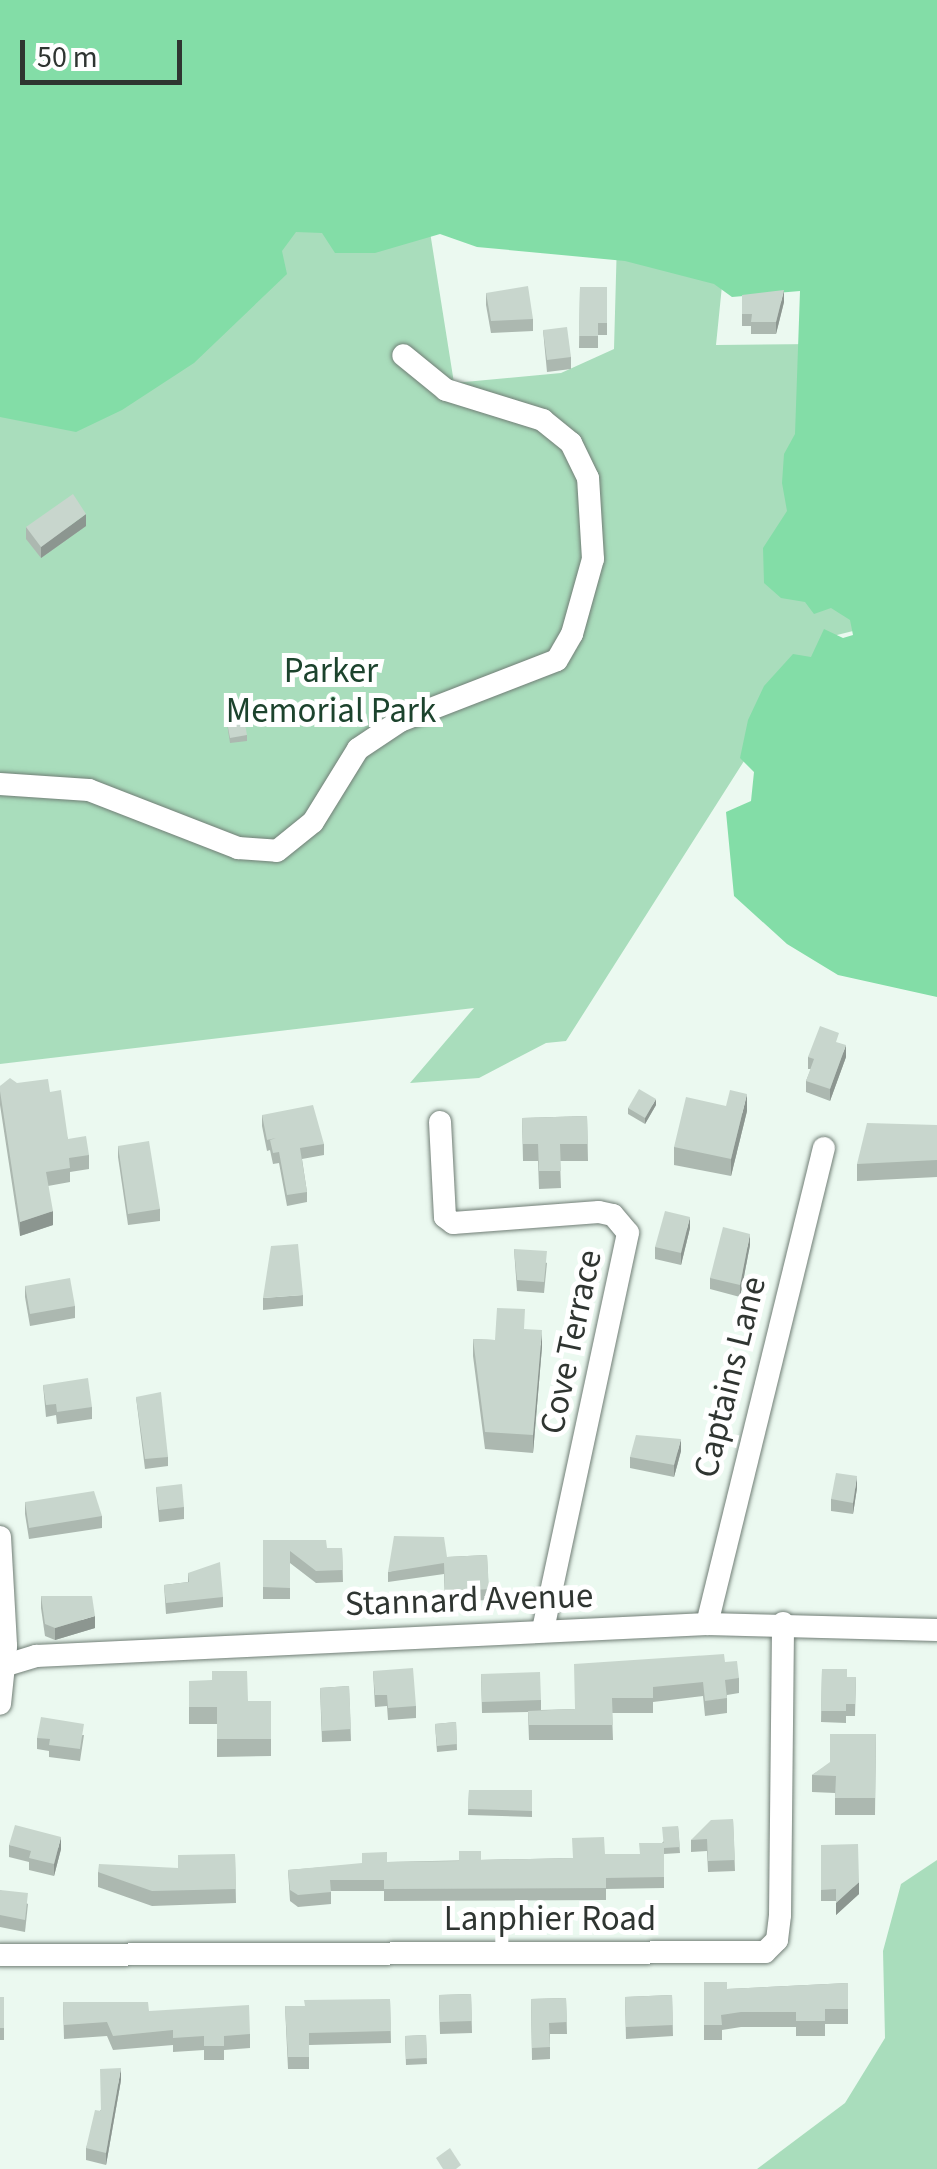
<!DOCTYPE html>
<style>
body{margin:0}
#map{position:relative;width:937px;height:2169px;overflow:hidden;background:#ebf9f0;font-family:"Source Sans 3",sans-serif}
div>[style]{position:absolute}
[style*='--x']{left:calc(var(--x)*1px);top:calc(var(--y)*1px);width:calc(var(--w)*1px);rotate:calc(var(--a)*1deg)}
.green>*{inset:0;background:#a9ddbc}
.water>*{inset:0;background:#83dda7}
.roads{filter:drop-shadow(0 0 2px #717e76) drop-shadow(0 0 2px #717e76)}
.minor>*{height:22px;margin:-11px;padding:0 11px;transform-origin:11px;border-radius:11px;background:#fff}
.wall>*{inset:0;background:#acb8b0}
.shaded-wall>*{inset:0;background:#8c9690}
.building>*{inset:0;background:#c8d6cd}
span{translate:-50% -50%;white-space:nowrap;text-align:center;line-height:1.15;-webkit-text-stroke:10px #fff;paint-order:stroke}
.park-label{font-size:35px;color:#1c432d}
.street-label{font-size:35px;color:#2f3531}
.scale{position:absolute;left:20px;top:40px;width:162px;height:45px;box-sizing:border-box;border:5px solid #2f3531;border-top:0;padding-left:12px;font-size:30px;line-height:35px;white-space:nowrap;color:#2f3531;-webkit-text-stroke:8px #fff;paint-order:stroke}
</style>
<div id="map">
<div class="green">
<i style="clip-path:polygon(427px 213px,454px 383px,561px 373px,614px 349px,617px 240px,725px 256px,716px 345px,818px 344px,853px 631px,833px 636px,765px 728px,566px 1041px,546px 1043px,479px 1078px,410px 1083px,474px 1008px,0 1064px,0 402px,284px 232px)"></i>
<i style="clip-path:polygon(937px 1860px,937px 2169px,757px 2169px,845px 2103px,885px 2038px,883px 1951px,901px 1884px)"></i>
</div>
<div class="water">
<i style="clip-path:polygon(0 0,937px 0,937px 997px,838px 975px,787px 944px,734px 896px,726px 812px,751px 801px,754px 772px,740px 758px,748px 720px,764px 686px,793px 654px,811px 657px,824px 629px,843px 638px,853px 635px,850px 620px,831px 608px,814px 614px,805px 602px,781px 598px,764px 583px,763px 548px,787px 511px,782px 483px,784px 454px,795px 434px,800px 291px,732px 297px,714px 284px,625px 261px,477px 247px,440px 234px,375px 253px,335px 253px,322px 233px,296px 232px,282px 251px,287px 274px,194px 363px,122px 410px,76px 432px,0 417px)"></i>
</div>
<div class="roads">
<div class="minor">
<i style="--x:0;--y:784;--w:89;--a:3.9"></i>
<i style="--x:89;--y:790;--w:160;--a:21.3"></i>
<i style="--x:238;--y:848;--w:39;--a:4"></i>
<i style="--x:277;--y:851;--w:46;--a:-38.9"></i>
<i style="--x:313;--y:822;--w:86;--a:-58.3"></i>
<i style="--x:358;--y:749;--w:50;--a:-33.7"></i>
<i style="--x:400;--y:721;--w:168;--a:-21.2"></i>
<i style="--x:557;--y:660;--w:30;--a:-60"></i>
<i style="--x:572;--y:634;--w:78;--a:-74.4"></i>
<i style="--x:593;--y:559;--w:81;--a:-93.5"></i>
<i style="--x:588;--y:478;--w:39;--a:-116"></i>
<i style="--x:571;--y:443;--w:36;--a:-141"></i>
<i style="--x:543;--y:420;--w:102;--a:-162.8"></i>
<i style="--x:446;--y:390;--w:55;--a:-140.9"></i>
<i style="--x:440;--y:1122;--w:95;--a:87"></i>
<i style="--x:445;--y:1217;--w:10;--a:37"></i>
<i style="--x:453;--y:1223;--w:146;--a:-4.3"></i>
<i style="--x:599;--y:1212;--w:14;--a:12"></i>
<i style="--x:613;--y:1215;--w:23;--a:50"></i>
<i style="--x:628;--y:1233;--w:407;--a:102.1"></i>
<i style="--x:0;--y:1537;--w:109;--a:86.8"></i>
<i style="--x:6;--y:1646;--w:58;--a:95.9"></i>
<i style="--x:707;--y:1624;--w:490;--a:-76.2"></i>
<i style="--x:0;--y:1667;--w:38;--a:-17"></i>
<i style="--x:36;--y:1656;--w:672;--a:-2.73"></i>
<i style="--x:707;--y:1624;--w:230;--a:1.5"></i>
<i style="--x:0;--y:1955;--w:765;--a:-0.22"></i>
<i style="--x:765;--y:1952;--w:17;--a:-45"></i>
<i style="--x:777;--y:1940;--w:25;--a:-83"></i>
<i style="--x:780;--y:1915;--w:292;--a:-89.4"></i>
</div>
</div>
<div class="wall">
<i style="clip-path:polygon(580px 287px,607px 287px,607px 335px,598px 335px,598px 348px,579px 348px)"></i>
<i style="clip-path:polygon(486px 293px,533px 319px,533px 331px,491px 333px,486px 305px)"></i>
<i style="clip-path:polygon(784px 302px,776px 334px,751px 334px,751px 326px,742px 326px,742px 314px)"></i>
<i style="clip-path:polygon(543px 330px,571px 357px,571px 369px,547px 372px)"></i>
<i style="clip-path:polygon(86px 526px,41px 558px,26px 539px,26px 527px)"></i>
<i style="clip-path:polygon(226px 717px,247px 735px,247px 741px,230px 743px)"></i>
<i style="clip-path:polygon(839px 1043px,846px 1057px,830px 1101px,806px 1092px,806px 1081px,811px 1069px,808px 1069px,808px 1057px)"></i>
<i style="clip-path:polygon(17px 1083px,50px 1092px,68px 1139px,89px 1155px,89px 1169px,70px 1172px,70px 1182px,48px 1186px,53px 1225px,20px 1236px,0 1105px,0 1086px)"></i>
<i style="clip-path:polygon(656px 1105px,645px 1124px,628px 1114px,628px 1108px)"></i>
<i style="clip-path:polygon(747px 1111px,731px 1176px,674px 1165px,674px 1147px)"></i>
<i style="clip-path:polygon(262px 1115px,324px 1144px,324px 1155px,302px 1159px,307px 1192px,307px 1202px,287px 1206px,279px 1163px,273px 1164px,270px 1150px,267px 1151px,262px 1126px)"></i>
<i style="clip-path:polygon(587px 1116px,588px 1161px,560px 1161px,561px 1188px,539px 1189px,538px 1161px,523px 1161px,522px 1118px)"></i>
<i style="clip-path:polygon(937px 1125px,937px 1177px,857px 1181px,857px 1164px)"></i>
<i style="clip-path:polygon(118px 1146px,160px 1209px,160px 1221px,128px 1225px,118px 1157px)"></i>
<i style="clip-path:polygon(690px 1228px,681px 1265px,655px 1259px,655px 1247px)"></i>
<i style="clip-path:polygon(750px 1245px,740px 1297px,710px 1289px,710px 1278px)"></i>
<i style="clip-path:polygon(514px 1249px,547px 1263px,544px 1293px,517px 1291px)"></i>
<i style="clip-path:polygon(25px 1286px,75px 1306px,75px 1318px,30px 1326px,25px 1297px)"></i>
<i style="clip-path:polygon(303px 1295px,303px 1306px,263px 1310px,263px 1298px)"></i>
<i style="clip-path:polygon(525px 1329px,542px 1347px,533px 1453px,485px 1449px,473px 1356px,473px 1339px,495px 1340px)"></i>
<i style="clip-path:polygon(43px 1385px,92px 1407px,92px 1419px,57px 1424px,56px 1415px,46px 1417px)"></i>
<i style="clip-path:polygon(136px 1397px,168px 1457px,168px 1466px,145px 1469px)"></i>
<i style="clip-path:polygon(681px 1451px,674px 1477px,630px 1468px,630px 1457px)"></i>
<i style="clip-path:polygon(156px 1487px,184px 1507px,184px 1519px,159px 1522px)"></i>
<i style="clip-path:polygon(857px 1488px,853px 1514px,831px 1511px,831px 1499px)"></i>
<i style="clip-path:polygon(25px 1502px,102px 1516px,102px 1528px,29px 1539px,25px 1514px)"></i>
<i style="clip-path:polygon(263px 1540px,327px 1548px,342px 1548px,343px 1582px,316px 1583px,290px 1563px,290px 1599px,263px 1599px)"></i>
<i style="clip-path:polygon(487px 1555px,489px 1600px,445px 1602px,444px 1574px,388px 1582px,388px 1572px,447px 1557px)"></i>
<i style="clip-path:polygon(188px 1573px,223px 1597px,223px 1607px,166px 1614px,164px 1585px,188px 1582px)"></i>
<i style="clip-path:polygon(41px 1596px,95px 1628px,55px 1640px,45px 1636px,41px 1608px)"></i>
<i style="clip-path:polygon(725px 1662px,739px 1678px,739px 1693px,727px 1695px,727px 1713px,705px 1716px,703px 1696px,653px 1702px,653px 1713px,612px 1713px,613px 1740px,529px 1740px,528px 1712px,482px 1713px,481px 1674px,541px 1700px,541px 1710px,575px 1709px)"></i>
<i style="clip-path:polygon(822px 1669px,847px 1677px,856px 1677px,855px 1716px,846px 1716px,846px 1723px,821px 1722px)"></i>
<i style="clip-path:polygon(373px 1671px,416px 1706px,416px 1718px,388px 1720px,387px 1706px,375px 1707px)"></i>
<i style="clip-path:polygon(189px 1681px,248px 1701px,271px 1701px,271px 1756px,217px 1757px,217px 1724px,189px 1724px)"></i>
<i style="clip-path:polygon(349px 1686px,351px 1741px,322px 1742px,320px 1688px)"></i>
<i style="clip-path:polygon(456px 1722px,457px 1750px,437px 1752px,435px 1724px)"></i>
<i style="clip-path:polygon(876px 1734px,875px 1815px,835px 1815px,835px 1793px,812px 1792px,812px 1775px)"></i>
<i style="clip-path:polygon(84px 1735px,80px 1761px,49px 1757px,49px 1751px,37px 1749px,37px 1738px)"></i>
<i style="clip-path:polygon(469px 1790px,532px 1790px,532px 1817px,468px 1815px)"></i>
<i style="clip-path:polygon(733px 1819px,735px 1871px,708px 1872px,707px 1851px,691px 1852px,691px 1840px)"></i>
<i style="clip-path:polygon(678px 1826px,680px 1853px,664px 1854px,664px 1888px,606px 1889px,606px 1900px,384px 1901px,384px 1891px,331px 1891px,331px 1904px,298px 1907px,290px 1901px,288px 1870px,387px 1862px,573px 1858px,605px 1854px,640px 1854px,662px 1843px)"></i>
<i style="clip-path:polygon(9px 1845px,61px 1849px,54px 1876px,29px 1870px,29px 1862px,9px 1857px)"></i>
<i style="clip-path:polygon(821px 1845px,859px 1894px,836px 1915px,836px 1901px,821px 1901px)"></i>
<i style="clip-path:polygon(235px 1854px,236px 1903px,152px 1906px,98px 1887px,98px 1872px,178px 1868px)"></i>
<i style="clip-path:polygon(0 1890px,28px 1904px,25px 1932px,0 1927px)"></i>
<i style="clip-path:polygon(704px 1982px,727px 1989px,848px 1983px,848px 2024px,825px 2024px,825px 2036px,796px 2036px,796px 2027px,741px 2027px,722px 2030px,722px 2040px,704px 2040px)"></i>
<i style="clip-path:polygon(471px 1994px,472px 2033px,440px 2034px,439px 1995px)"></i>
<i style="clip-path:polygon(672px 1995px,673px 2036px,626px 2039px,625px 1997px)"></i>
<i style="clip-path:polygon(0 1997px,4px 1997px,4px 2040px,0 2040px)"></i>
<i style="clip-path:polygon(566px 1998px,567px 2034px,550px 2034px,550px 2059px,532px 2060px,531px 1999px)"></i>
<i style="clip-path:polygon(390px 1999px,391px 2043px,309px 2045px,309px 2069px,288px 2069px,285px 2006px,305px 2006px)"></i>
<i style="clip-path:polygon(63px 2002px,149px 2011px,250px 2034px,250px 2048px,224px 2050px,224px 2060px,204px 2060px,204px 2050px,173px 2052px,173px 2045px,113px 2050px,107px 2036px,64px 2039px)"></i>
<i style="clip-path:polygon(426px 2035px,427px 2064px,406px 2065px,405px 2036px)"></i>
<i style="clip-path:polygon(121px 2080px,106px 2165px,86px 2160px,86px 2148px,100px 2111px)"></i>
</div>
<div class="shaded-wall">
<i style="clip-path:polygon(784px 290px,784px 302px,776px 334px,776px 322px)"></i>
<i style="clip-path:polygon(86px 514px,86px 526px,41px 558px,41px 547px)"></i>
<i style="clip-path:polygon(846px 1045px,846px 1057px,830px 1101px,830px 1089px)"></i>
<i style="clip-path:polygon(747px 1094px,747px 1111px,731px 1176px,731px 1159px)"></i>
<i style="clip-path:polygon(656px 1099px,656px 1105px,645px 1124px,645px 1118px)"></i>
<i style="clip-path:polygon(53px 1211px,53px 1225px,20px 1236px,20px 1222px)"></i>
<i style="clip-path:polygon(690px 1217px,690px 1228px,681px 1265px,681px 1253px)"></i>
<i style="clip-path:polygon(750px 1234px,750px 1245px,740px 1297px,740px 1285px)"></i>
<i style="clip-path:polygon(542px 1330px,542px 1347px,533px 1453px,533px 1435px)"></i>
<i style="clip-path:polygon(681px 1439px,681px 1451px,674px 1477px,674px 1465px)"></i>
<i style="clip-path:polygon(857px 1476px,857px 1488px,853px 1514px,853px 1503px)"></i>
<i style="clip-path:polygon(95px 1616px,95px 1628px,55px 1640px,55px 1628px)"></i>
<i style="clip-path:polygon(61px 1837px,61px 1849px,54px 1876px,54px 1864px)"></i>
<i style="clip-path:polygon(859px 1882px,859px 1894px,836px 1915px,836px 1903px)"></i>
<i style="clip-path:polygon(121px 2068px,121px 2080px,106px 2165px,106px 2153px)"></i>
</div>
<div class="building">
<i style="clip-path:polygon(528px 286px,533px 319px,491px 321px,486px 293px)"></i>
<i style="clip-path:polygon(580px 287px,607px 287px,607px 323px,598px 323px,598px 336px,579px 336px)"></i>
<i style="clip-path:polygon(784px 290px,776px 322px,751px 322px,752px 314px,742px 314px,742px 295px)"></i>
<i style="clip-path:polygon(567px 327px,571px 357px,547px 360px,543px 330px)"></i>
<i style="clip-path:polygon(73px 494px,86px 514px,41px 547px,26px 527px)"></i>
<i style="clip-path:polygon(243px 714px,247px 735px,230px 738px,226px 717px)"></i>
<i style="clip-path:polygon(820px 1026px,839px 1033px,836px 1042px,846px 1045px,830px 1089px,806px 1081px,814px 1059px,808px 1057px)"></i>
<i style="clip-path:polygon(10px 1078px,17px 1083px,48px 1079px,50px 1092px,61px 1090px,68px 1139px,86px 1136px,89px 1155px,69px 1158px,70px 1168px,46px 1172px,53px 1211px,20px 1222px,0 1091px,0 1086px)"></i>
<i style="clip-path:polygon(639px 1089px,656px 1099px,645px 1118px,628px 1108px)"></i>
<i style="clip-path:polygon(730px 1090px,747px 1094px,731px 1159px,674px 1147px,686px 1097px,726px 1106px)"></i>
<i style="clip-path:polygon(313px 1105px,324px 1144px,300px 1148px,307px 1192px,287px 1195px,279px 1152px,273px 1153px,270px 1140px,276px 1138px,267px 1140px,262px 1115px)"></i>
<i style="clip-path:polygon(587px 1116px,588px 1144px,560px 1144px,561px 1171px,539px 1171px,538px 1144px,523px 1144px,522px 1118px)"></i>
<i style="clip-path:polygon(867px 1123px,937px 1125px,937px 1160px,857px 1164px)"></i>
<i style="clip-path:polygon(149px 1141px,160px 1209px,128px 1214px,118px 1146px)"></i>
<i style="clip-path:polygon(665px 1211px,690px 1217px,681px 1253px,655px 1247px)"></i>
<i style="clip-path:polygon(723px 1227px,750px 1234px,740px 1285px,710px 1278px)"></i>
<i style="clip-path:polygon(298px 1244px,303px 1295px,263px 1298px,271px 1246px)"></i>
<i style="clip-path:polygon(514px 1249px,547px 1251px,544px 1282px,517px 1280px)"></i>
<i style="clip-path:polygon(70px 1278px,75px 1306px,30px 1314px,25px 1286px)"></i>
<i style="clip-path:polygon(497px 1308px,525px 1309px,524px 1329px,542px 1330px,533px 1435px,485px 1432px,473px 1339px,495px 1340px)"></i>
<i style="clip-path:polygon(88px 1378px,92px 1407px,57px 1412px,56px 1404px,46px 1405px,43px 1385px)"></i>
<i style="clip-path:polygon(161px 1392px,168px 1457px,145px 1459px,136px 1397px)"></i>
<i style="clip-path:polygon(636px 1435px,681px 1439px,674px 1465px,630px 1457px)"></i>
<i style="clip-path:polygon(836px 1473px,857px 1476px,853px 1503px,831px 1499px)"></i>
<i style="clip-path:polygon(182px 1484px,184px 1507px,159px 1510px,156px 1487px)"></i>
<i style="clip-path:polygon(94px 1491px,102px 1516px,29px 1528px,25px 1502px)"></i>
<i style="clip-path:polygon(394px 1536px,444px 1537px,447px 1557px,487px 1555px,489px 1589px,445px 1592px,444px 1563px,388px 1572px)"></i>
<i style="clip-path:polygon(263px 1540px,326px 1540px,327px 1548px,342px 1548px,343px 1570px,316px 1571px,290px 1551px,290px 1588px,263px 1587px)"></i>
<i style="clip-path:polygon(220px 1562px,223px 1597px,166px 1603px,164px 1585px,189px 1582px,188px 1573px)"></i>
<i style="clip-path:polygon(41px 1596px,92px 1596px,95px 1616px,55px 1628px,45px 1624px)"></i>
<i style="clip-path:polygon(724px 1654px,725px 1662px,737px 1661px,739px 1678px,725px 1680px,727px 1698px,705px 1701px,703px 1682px,653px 1687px,653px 1698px,612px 1698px,613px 1725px,529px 1725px,528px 1711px,575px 1709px,574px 1664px)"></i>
<i style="clip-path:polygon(413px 1668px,416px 1706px,388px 1708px,387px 1695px,375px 1695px,373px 1671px)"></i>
<i style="clip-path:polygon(822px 1669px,847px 1669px,847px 1677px,856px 1677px,855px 1704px,846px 1704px,846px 1711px,821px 1711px)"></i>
<i style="clip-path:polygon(212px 1671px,247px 1671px,248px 1701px,271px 1701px,271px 1739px,217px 1739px,217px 1707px,189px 1707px,189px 1681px,212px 1680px)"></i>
<i style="clip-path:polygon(540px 1672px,541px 1700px,482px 1702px,481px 1674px)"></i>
<i style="clip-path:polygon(349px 1686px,351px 1729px,322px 1731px,320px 1688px)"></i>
<i style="clip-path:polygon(41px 1717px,84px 1724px,80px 1749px,49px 1745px,50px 1739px,37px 1738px)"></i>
<i style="clip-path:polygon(456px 1722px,457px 1744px,437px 1746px,435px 1724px)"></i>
<i style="clip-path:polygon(830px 1734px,876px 1734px,875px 1798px,835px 1798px,836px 1776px,812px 1775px,830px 1762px)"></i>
<i style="clip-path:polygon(469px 1790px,532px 1790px,532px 1811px,468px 1809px)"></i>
<i style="clip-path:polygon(733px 1819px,735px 1860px,708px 1861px,707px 1839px,691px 1840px,711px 1820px)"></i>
<i style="clip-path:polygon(15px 1825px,61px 1837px,54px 1864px,29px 1858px,31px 1851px,9px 1845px)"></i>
<i style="clip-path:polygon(678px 1826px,680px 1847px,664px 1848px,662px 1827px)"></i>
<i style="clip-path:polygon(604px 1837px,605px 1854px,640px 1854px,639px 1843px,664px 1843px,664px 1877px,606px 1878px,606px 1888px,384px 1889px,384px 1880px,330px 1880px,331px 1892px,298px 1895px,290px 1890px,288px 1870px,362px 1863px,362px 1853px,387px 1852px,387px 1862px,459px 1861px,459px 1851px,481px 1851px,481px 1860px,573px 1858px,572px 1838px)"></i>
<i style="clip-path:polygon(858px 1844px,859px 1882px,836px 1903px,836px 1889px,821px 1890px,821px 1845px)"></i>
<i style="clip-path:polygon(235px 1854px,236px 1889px,152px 1891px,98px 1872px,99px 1864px,178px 1868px,178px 1855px)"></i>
<i style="clip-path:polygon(0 1890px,28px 1893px,25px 1920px,0 1915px)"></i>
<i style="clip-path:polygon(704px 1982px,727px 1982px,727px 1989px,848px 1983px,848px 2009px,825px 2009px,825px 2021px,796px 2021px,796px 2012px,741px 2012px,721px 2015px,722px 2025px,704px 2025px)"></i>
<i style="clip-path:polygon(471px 1994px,472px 2021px,440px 2022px,439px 1995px)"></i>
<i style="clip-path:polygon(672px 1995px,673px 2025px,626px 2027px,625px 1997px)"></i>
<i style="clip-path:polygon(0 1997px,4px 1997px,4px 2028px,0 2028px)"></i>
<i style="clip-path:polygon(566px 1998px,567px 2022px,549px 2023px,550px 2047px,532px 2048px,531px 1999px)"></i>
<i style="clip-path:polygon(390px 1999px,391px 2031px,309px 2033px,309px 2057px,288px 2057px,285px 2006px,305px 2006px,304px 2000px)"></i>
<i style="clip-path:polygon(63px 2002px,148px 2002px,149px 2011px,249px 2005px,250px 2034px,224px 2036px,224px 2046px,204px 2046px,204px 2036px,173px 2038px,173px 2030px,113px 2036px,107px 2022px,64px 2025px)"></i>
<i style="clip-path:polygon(426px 2035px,427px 2058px,406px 2059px,405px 2036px)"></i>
<i style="clip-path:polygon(121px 2068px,106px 2153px,86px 2148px,95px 2110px,101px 2111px,100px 2069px)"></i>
<i style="clip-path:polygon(450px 2148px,461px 2165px,456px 2169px,443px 2169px,436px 2158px)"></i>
</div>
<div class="park-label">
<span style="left:331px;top:691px">Parker<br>Memorial Park</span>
</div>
<div class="street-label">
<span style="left:571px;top:1342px;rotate:-78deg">Cove Terrace</span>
<span style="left:730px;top:1377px;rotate:-76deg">Captains Lane</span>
<span style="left:469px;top:1600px;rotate:-2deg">Stannard Avenue</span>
<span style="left:550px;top:1919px">Lanphier Road</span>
</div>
<div class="scale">50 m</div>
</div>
